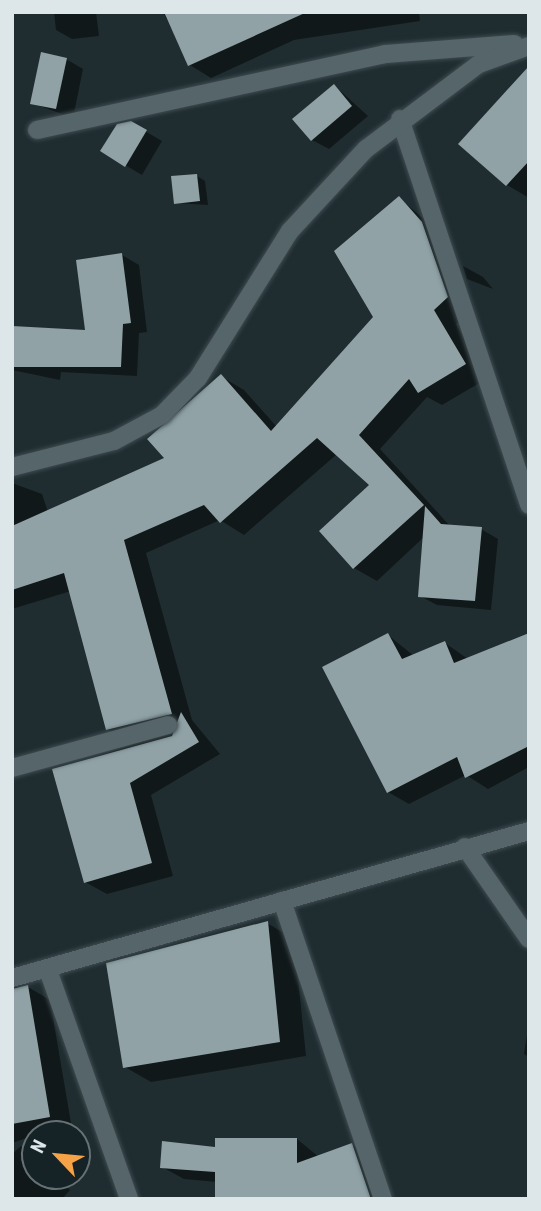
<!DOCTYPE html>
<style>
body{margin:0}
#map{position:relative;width:541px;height:1211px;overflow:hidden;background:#1f2d31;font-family:"Roboto Condensed",sans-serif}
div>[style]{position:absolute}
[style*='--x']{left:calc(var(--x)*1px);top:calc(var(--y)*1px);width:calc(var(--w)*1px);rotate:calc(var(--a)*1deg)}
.shadow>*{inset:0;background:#0007}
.building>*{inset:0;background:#90a2a6}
.roads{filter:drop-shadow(0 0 2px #3f4b4f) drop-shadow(0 0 2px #3f4b4f)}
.minor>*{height:18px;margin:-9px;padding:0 9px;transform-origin:9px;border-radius:9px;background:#556569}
span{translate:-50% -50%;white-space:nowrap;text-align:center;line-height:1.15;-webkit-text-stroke:7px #152327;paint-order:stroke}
.frame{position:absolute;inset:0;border:14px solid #dde6e8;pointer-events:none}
.north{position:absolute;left:21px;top:1120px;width:70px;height:70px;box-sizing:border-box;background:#152327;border:2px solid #657174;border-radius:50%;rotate:296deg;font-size:19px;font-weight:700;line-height:28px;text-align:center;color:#dde6e8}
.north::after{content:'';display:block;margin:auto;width:24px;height:32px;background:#f6a247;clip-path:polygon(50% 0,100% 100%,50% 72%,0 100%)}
</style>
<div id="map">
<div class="shadow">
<i style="clip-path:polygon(54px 12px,96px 12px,99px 36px,72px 39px,56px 30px)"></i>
<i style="clip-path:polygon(163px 12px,419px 12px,420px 21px,294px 40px,211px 78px,190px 65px)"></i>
<i style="clip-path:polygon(66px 59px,83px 69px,73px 118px,32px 103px)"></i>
<i style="clip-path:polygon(529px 78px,529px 198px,507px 185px)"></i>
<i style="clip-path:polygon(335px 86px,368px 116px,329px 149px,312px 140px)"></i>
<i style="clip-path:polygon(131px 123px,162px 141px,142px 175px,125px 165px)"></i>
<i style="clip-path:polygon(197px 176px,205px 181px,208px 205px,176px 203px)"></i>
<i style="clip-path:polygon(399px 198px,445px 237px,470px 311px,456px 324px,488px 378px,442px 405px,427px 397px,380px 449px,450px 526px,481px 529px,498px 539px,491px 610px,437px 605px,420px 596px,424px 537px,377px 581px,354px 568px,321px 531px,371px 485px,337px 454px,244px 535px,220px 520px,146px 553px,192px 720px,220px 754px,151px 795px,173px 876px,107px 894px,85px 882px,54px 770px,175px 731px,131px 742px,108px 729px,71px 591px,12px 609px,12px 483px,42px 494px,48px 512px,167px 459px,222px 377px,244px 390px,277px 427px,375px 317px)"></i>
<i style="clip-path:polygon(122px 255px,139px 265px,147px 332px,139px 333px,137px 376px,61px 372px,60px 380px,12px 370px,12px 328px,87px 332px)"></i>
<i style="clip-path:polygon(463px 266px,483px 277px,493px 289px,467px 279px)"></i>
<i style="clip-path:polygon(388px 635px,414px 656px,445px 643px,468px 659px,529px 635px,529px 767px,488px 789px,466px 775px,409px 804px,388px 792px)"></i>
<i style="clip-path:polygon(267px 923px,294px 939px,306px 1056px,151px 1082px,125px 1067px)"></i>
<i style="clip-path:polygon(12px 987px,28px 987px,50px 1000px,71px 1123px,12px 1143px)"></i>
<i style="clip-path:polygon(529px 1022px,529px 1057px,524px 1054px)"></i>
<i style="clip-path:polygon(297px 1139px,319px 1157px,352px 1145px,374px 1158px,388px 1199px,217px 1199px,217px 1182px,184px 1179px,162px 1167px,217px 1149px)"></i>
<i style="clip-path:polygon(21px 1146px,35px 1154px,35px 1176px,57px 1176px,70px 1190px,62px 1199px,12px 1199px,12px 1154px)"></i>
</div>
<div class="building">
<i style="clip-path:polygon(164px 12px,307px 12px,188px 66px)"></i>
<i style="clip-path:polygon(41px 52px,67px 58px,56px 109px,30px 104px)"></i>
<i style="clip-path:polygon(529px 66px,529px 161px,506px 186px,458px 144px)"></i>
<i style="clip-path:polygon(334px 84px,352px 106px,311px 141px,292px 119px)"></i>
<i style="clip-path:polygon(131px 121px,147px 130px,125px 167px,100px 151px,117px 124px)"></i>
<i style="clip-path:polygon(197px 174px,200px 201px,174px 204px,171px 176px)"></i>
<i style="clip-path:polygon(399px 196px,422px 222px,448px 297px,434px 310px,466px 364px,418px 393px,409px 379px,359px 435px,424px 505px,353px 569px,319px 531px,369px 485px,317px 438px,220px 523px,204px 505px,124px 540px,172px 714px,106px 730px,64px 573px,12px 590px,12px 526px,164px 458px,147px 439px,221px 374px,271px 431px,373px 317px,334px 251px)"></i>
<i style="clip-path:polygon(122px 253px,131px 323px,123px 324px,121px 367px,12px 367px,12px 326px,85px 330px,76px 260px)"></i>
<i style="clip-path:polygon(425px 506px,441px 524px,482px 527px,475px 601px,418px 597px)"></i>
<i style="clip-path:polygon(388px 633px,402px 659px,445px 641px,454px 663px,529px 633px,529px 746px,465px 778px,457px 757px,387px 793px,322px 667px)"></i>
<i style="clip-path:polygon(181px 712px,199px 742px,130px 783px,152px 863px,84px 883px,52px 769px,172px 736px)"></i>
<i style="clip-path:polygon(268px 921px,280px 1042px,123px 1068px,106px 963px)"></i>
<i style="clip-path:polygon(28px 985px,50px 1117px,12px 1124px,12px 989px)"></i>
<i style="clip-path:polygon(215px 1138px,297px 1138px,297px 1163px,352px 1143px,371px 1199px,215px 1199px,215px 1172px,160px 1168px,162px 1141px,215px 1147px)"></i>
</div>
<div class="roads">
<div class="minor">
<i style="--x:400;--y:119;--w:407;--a:71.5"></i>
<i style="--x:37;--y:130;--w:356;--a:-12.3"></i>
<i style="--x:385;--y:54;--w:130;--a:-4.4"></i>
<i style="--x:12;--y:467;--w:105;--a:-14.3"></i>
<i style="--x:114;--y:441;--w:55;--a:-28.4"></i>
<i style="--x:162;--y:415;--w:52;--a:-45.8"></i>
<i style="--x:198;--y:378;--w:173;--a:-58"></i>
<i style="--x:290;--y:231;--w:112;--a:-47.2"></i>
<i style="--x:366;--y:149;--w:141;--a:-37"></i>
<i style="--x:479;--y:64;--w:53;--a:-19.8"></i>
<i style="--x:12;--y:768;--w:162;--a:-15.4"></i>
<i style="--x:465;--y:847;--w:112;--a:55.2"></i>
<i style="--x:282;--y:901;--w:315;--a:71.3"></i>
<i style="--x:48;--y:970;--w:243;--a:70.5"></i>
<i style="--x:12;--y:978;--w:537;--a:-15.87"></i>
</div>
</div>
<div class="frame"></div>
<div class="north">N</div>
</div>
